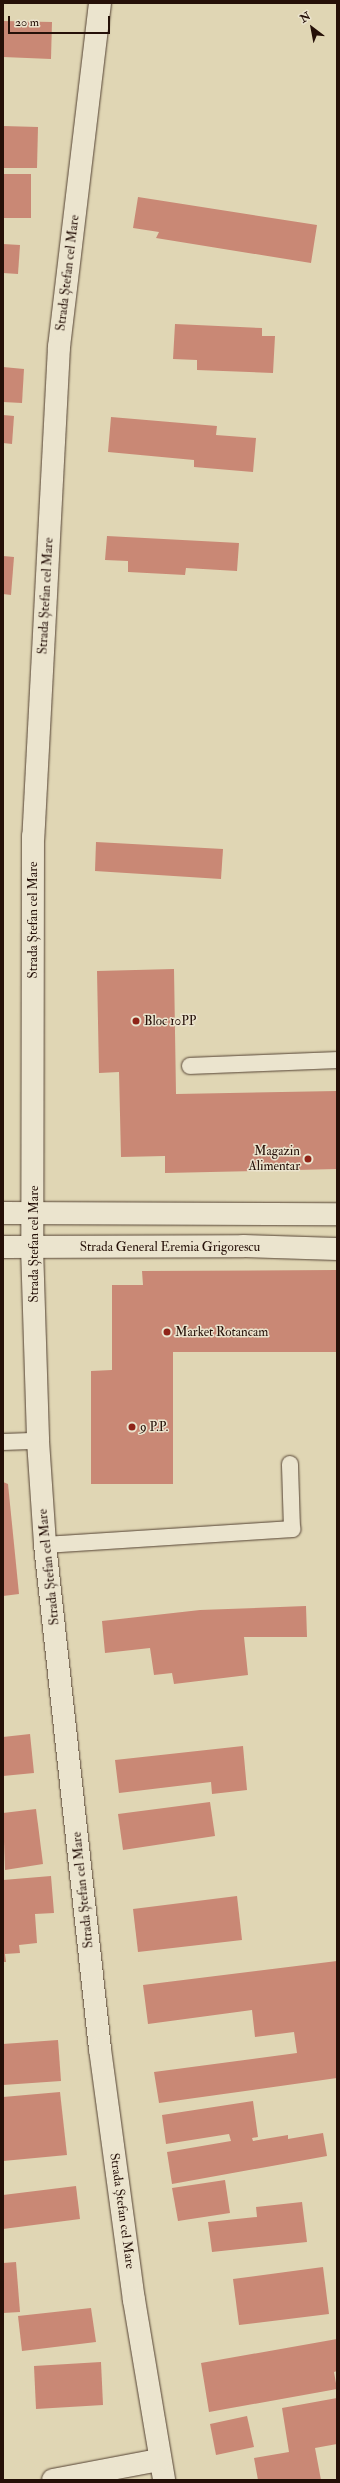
<!DOCTYPE html>
<meta charset="utf-8">
<style>
body{margin:0}
#map{position:relative;width:340px;height:2483px;overflow:hidden;background:#e0d6b4;font-family:"IM FELL Double Pica",serif}
div>[style]{position:absolute}
[style*='--x']{left:calc(var(--x)*1px);top:calc(var(--y)*1px);width:calc(var(--w)*1px);rotate:calc(var(--a)*1deg)}
.building>*{inset:0;background:#c98875}
.roads{filter:drop-shadow(0 0 1px #544233) drop-shadow(0 0 1px #544233)}
.service>*{height:16px;margin:-8px;padding:0 8px;transform-origin:8px;border-radius:8px;background:#ebe4ce}
.minor>*{height:22px;margin:-11px;padding:0 11px;transform-origin:11px;border-radius:11px;background:#ebe4ce}
.tertiary>*{height:22px;margin:-11px;padding:0 11px;transform-origin:11px;border-radius:11px;background:#ebe4ce}
.dots>*{width:11px;height:11px;translate:-50% -50%;box-sizing:border-box;border:2px solid #ebe4ce;border-radius:50%}
span{translate:-50% -50%;white-space:nowrap;text-align:center;line-height:1.15;-webkit-text-stroke:3px #ebe4ce;paint-order:stroke}
.street-label{font-size:13px;color:#251008}
.poi-label{font-size:13px;color:#251008}
.left{translate:0 -50%;text-align:left}
.right{translate:-100% -50%;text-align:right}
.frame{position:absolute;inset:0;border:4px solid #251008;pointer-events:none}
.north{position:absolute;left:292px;top:8px;width:40px;height:40px;-webkit-text-stroke:3px #ebe4ce;paint-order:stroke;rotate:328deg;font-size:11px;font-weight:700;line-height:16px;text-align:center;color:#251008}
.north::after{content:'';display:block;margin:auto;width:14px;height:18px;background:#251008;clip-path:polygon(50% 0,100% 100%,50% 72%,0 100%)}
.scale{position:absolute;left:8px;top:16px;width:102px;height:18px;box-sizing:border-box;border:2px solid #251008;border-top:0;padding-left:5px;font-size:12px;line-height:14px;white-space:nowrap;color:#251008;-webkit-text-stroke:3px #ebe4ce;paint-order:stroke}
</style>
<div id="map">
<div class="building">
<i style="clip-path:polygon(3px 21px,52px 22px,51px 59px,3px 57px)"></i>
<i style="clip-path:polygon(3px 126px,38px 127px,37px 168px,3px 168px)"></i>
<i style="clip-path:polygon(3px 174px,31px 174px,31px 218px,3px 218px)"></i>
<i style="clip-path:polygon(138px 197px,317px 225px,311px 263px,156px 238px,159px 232px,133px 228px)"></i>
<i style="clip-path:polygon(3px 244px,20px 245px,18px 274px,3px 273px)"></i>
<i style="clip-path:polygon(175px 324px,262px 328px,262px 336px,275px 336px,273px 373px,197px 370px,197px 360px,173px 359px)"></i>
<i style="clip-path:polygon(3px 367px,24px 369px,22px 403px,3px 402px)"></i>
<i style="clip-path:polygon(3px 415px,14px 416px,12px 444px,3px 443px)"></i>
<i style="clip-path:polygon(111px 417px,217px 426px,216px 435px,256px 438px,253px 472px,194px 467px,194px 460px,108px 452px)"></i>
<i style="clip-path:polygon(107px 536px,239px 543px,237px 571px,186px 568px,185px 575px,128px 572px,128px 561px,105px 560px)"></i>
<i style="clip-path:polygon(3px 556px,14px 557px,11px 595px,3px 594px)"></i>
<i style="clip-path:polygon(96px 842px,223px 849px,221px 879px,95px 871px)"></i>
<i style="clip-path:polygon(174px 969px,176px 1094px,337px 1091px,337px 1169px,165px 1173px,165px 1156px,121px 1157px,119px 1072px,99px 1073px,97px 971px)"></i>
<i style="clip-path:polygon(337px 1270px,337px 1352px,173px 1352px,173px 1484px,91px 1484px,91px 1371px,112px 1370px,112px 1285px,143px 1285px,142px 1271px)"></i>
<i style="clip-path:polygon(3px 1482px,8px 1484px,19px 1594px,3px 1596px)"></i>
<i style="clip-path:polygon(306px 1606px,307px 1637px,244px 1637px,248px 1675px,174px 1684px,172px 1673px,154px 1675px,150px 1648px,105px 1653px,102px 1621px,200px 1610px)"></i>
<i style="clip-path:polygon(30px 1734px,34px 1773px,3px 1776px,3px 1737px)"></i>
<i style="clip-path:polygon(243px 1746px,247px 1790px,212px 1794px,211px 1782px,119px 1793px,115px 1760px)"></i>
<i style="clip-path:polygon(210px 1802px,215px 1836px,123px 1850px,118px 1814px)"></i>
<i style="clip-path:polygon(36px 1809px,43px 1864px,5px 1870px,3px 1813px)"></i>
<i style="clip-path:polygon(51px 1876px,54px 1913px,35px 1914px,37px 1943px,19px 1945px,20px 1953px,5px 1954px,6px 1962px,3px 1962px,3px 1880px)"></i>
<i style="clip-path:polygon(237px 1896px,242px 1940px,138px 1952px,133px 1909px)"></i>
<i style="clip-path:polygon(337px 1961px,337px 2078px,159px 2103px,154px 2072px,297px 2053px,294px 2032px,255px 2037px,252px 2010px,148px 2024px,143px 1985px)"></i>
<i style="clip-path:polygon(58px 2040px,61px 2081px,3px 2085px,3px 2044px)"></i>
<i style="clip-path:polygon(60px 2092px,67px 2155px,3px 2161px,3px 2097px)"></i>
<i style="clip-path:polygon(253px 2101px,258px 2137px,252px 2138px,253px 2141px,288px 2135px,288px 2139px,323px 2133px,327px 2156px,172px 2184px,167px 2152px,231px 2141px,229px 2134px,166px 2144px,162px 2115px)"></i>
<i style="clip-path:polygon(225px 2180px,230px 2213px,178px 2221px,172px 2188px)"></i>
<i style="clip-path:polygon(76px 2186px,80px 2219px,3px 2229px,3px 2195px)"></i>
<i style="clip-path:polygon(302px 2202px,307px 2242px,212px 2252px,208px 2222px,257px 2217px,256px 2207px)"></i>
<i style="clip-path:polygon(16px 2262px,20px 2312px,3px 2313px,3px 2263px)"></i>
<i style="clip-path:polygon(323px 2267px,329px 2314px,239px 2325px,233px 2279px)"></i>
<i style="clip-path:polygon(91px 2308px,96px 2342px,22px 2351px,18px 2316px)"></i>
<i style="clip-path:polygon(337px 2339px,337px 2371px,334px 2372px,337px 2389px,209px 2412px,201px 2363px)"></i>
<i style="clip-path:polygon(101px 2362px,103px 2405px,36px 2409px,34px 2366px)"></i>
<i style="clip-path:polygon(337px 2398px,337px 2444px,315px 2448px,321px 2480px,258px 2480px,254px 2458px,289px 2452px,282px 2408px)"></i>
<i style="clip-path:polygon(247px 2416px,254px 2447px,216px 2455px,210px 2424px)"></i>
</div>
<div class="roads">
<div class="service">
<i style="--x:190;--y:1066;--w:147;--a:-2.3"></i>
<i style="--x:3;--y:1442;--w:35;--a:-2"></i>
<i style="--x:45;--y:1545;--w:248;--a:-3.7"></i>
<i style="--x:292;--y:1529;--w:65;--a:-91.8"></i>
</div>
<div class="minor">
<i style="--x:100;--y:3;--w:346;--a:96.8"></i>
<i style="--x:59;--y:347;--w:490;--a:93"></i>
<i style="--x:33;--y:836;--w:411;--a:90.1"></i>
<i style="--x:32;--y:1247;--w:194;--a:88.2"></i>
<i style="--x:38;--y:1441;--w:104;--a:86.1"></i>
<i style="--x:45;--y:1545;--w:507;--a:83.77"></i>
<i style="--x:100;--y:2049;--w:253;--a:82.3"></i>
<i style="--x:134;--y:2300;--w:182;--a:80.5"></i>
<i style="--x:53;--y:2480;--w:108;--a:-10.7"></i>
</div>
<div class="tertiary">
<i style="--x:3;--y:1213;--w:334;--a:0.2"></i>
<i style="--x:3;--y:1247;--w:240;--a:-0.2"></i>
<i style="--x:243;--y:1246;--w:94;--a:1.8"></i>
</div>
</div>
<div class="dots">
<i style="left:136px;top:1021px;background:#8f2418"></i>
<i style="left:308px;top:1159px;background:#8f2418"></i>
<i style="left:167px;top:1332px;background:#8f2418"></i>
<i style="left:132px;top:1427px;background:#8f2418"></i>
</div>
<div class="street-label">
<span style="left:68px;top:273px;rotate:-83deg">Strada Ștefan cel Mare</span>
<span style="left:46px;top:596px;rotate:-87deg">Strada Ștefan cel Mare</span>
<span style="left:33px;top:920px;rotate:-90deg">Strada Ștefan cel Mare</span>
<span style="left:34px;top:1244px;rotate:-90deg">Strada Ștefan cel Mare</span>
<span style="left:170px;top:1247px">Strada General Eremia Grigorescu</span>
<span style="left:49px;top:1567px;rotate:-96deg">Strada Ștefan cel Mare</span>
<span style="left:83px;top:1890px;rotate:-96deg">Strada Ștefan cel Mare</span>
<span style="left:122px;top:2211px;rotate:82deg">Strada Ștefan cel Mare</span>
</div>
<div class="poi-label">
<span class="left" style="left:144px;top:1021px">Bloc 10PP</span>
<span class="right" style="left:300px;top:1159px">Magazin<br>Alimentar</span>
<span class="left" style="left:175px;top:1332px">Market Rotancam</span>
<span class="left" style="left:140px;top:1427px">9 P.P.</span>
</div>
<div class="frame"></div>
<div class="north">N</div>
<div class="scale">20 m</div>
</div>
